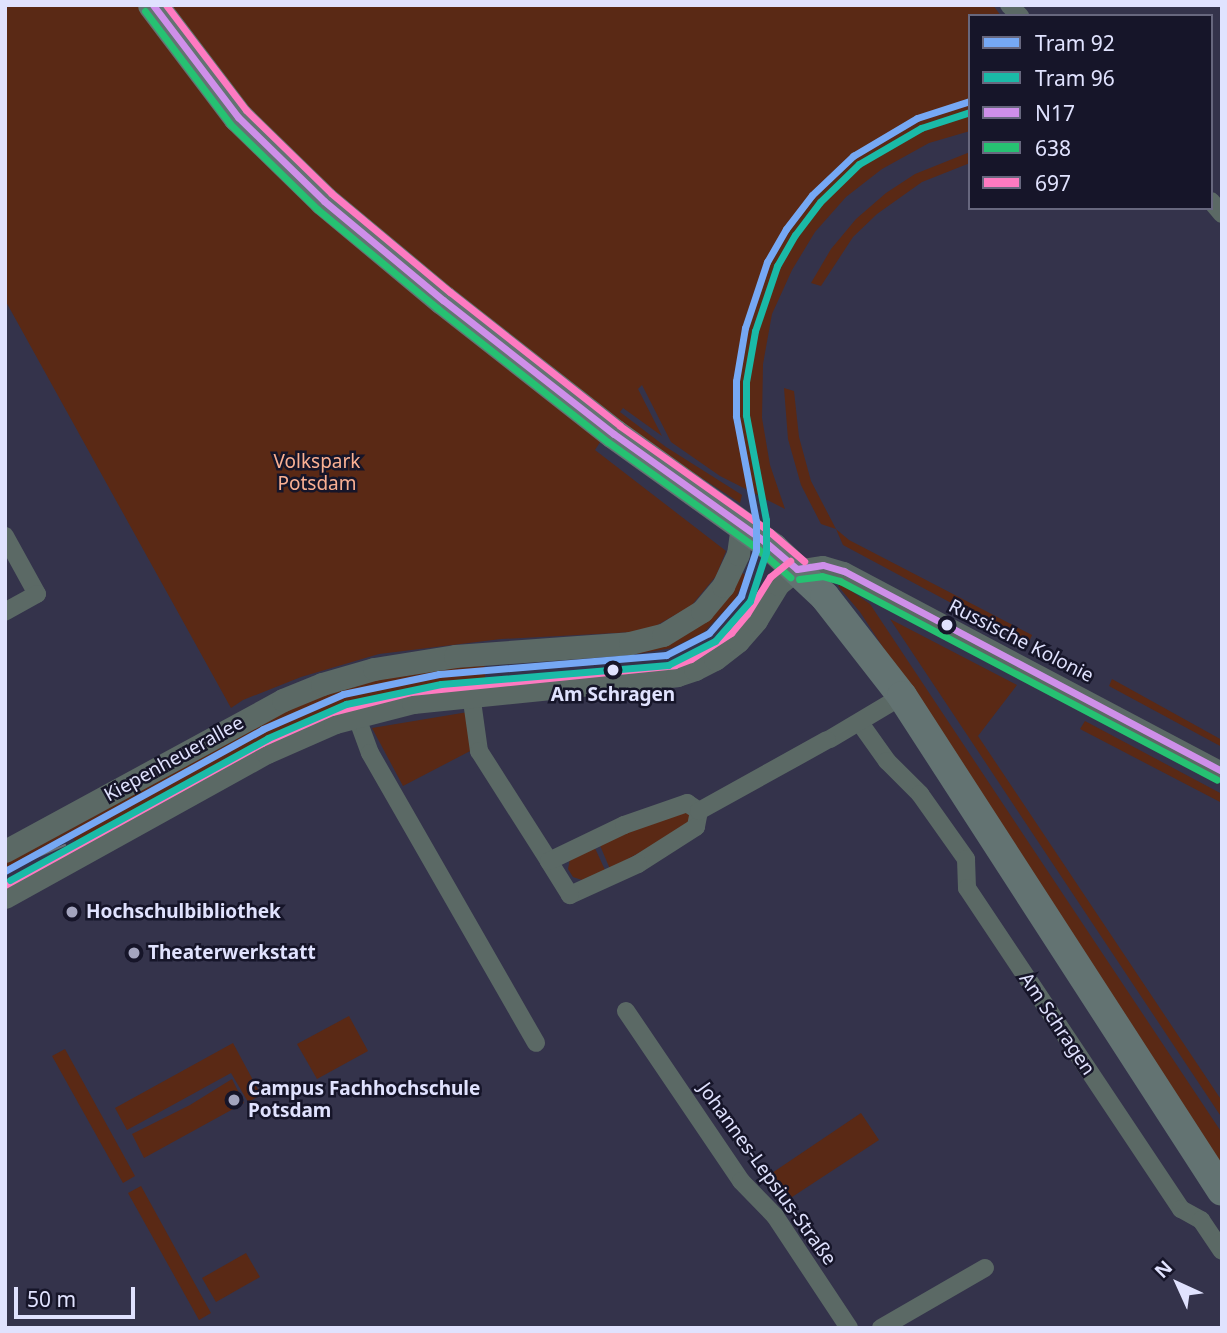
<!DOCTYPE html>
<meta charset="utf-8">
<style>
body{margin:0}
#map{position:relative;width:1227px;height:1333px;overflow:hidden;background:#34334b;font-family:"Noto Sans",sans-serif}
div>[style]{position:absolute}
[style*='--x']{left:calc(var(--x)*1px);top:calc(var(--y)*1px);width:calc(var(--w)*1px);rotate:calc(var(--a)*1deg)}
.green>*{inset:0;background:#5a2915}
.minor>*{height:18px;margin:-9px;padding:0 9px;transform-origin:9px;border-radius:9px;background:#5b6965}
.tertiary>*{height:23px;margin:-11.5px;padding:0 11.5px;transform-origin:11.5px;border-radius:11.5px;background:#5b6965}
.primary>*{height:30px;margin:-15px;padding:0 15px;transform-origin:15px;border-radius:15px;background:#637372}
.tram>*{height:2px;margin:-1px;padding:0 1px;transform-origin:1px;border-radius:1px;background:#6a6f76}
.bus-1>*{height:7px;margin:-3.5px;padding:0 3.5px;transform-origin:3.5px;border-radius:3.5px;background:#ce8fe9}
.bus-2>*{height:7px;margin:-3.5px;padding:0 3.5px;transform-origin:3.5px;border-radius:3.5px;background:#26c172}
.bus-3>*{height:7px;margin:-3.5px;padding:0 3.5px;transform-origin:3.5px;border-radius:3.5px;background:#fe7ac1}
.tram-1>*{height:7px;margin:-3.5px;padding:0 3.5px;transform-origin:3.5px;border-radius:3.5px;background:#76a8f4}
.tram-2>*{height:7px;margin:-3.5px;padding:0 3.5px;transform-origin:3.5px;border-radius:3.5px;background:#1abaa7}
.dots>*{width:19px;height:19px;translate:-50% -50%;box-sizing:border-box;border:4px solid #161529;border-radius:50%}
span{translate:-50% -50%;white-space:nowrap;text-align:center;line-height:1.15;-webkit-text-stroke:5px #161529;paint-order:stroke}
.park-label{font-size:19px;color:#fab093}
.street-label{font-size:19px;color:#e0e2fe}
.stop-label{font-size:19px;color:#e0e2fe;font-weight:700}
.poi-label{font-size:19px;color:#e0e2fe;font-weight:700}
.left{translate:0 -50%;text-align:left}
.frame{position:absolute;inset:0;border:7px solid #e0e2fe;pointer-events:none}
.legend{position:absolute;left:968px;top:14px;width:245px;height:196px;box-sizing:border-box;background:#161529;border:2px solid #67677e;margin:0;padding:9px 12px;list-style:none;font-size:21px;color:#e0e2fe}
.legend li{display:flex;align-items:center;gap:14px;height:35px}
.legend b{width:35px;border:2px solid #67677e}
.north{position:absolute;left:1143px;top:1249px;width:70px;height:70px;-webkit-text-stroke:5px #161529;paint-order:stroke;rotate:315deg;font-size:19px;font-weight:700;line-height:28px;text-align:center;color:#e0e2fe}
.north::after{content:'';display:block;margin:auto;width:24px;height:32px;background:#e0e2fe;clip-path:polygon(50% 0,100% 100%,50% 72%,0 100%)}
.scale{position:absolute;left:14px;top:1287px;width:121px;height:32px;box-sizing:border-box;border:4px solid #e0e2fe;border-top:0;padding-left:9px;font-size:21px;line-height:24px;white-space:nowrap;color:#e0e2fe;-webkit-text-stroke:5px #161529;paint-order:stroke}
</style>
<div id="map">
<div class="green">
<i style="clip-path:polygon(5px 5px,993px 5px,1001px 16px,970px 16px,970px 131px,929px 143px,882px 169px,846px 197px,815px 232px,792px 270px,772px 314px,763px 364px,762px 418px,770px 465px,785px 509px,720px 476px,671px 442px,642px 385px,638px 389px,662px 436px,623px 408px,620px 412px,666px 447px,742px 495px,740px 503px,614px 421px,595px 450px,726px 551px,716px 576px,691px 606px,652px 628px,634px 632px,501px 639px,379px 654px,301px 677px,243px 700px,231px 708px,5px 300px)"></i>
<i style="clip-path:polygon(970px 152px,970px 163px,922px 182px,877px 214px,853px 237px,821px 286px,811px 283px,831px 249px,856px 219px,886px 193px,915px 174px)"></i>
<i style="clip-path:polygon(784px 388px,794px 391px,799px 437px,811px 481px,836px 529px,849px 540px,1032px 635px,1028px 644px,843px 545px,836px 529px,821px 524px,801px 485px,788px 439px)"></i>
<i style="clip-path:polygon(739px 570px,746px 576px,735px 599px,704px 632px,672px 648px,637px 654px,636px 647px)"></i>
<i style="clip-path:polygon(841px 584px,870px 604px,1222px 1133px,1222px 1168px,860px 612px,838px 586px)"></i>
<i style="clip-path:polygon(890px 619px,1017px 685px,978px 736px,1222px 1101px,1222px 1118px)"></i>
<i style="clip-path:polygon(484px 660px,486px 688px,399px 697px,12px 887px,7px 879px,75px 841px,70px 832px,5px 868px,5px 859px,183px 762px,328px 689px)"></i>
<i style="clip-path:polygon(1112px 679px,1222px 740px,1222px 747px,1109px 686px)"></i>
<i style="clip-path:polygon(468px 712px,474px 749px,403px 786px,372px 728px)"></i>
<i style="clip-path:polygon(1085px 721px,1222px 794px,1222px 803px,1080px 729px)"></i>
<i style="clip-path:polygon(686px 809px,691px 812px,691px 824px,610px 869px,599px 843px)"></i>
<i style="clip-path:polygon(594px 846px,605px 870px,582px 880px,573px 877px,568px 869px,570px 859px)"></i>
<i style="clip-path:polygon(349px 1016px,368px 1051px,317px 1079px,297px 1044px)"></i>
<i style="clip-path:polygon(233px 1043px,261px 1095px,248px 1102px,231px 1073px,127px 1130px,115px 1108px)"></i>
<i style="clip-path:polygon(65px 1049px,135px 1176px,123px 1183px,52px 1056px)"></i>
<i style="clip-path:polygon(232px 1079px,244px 1103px,144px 1158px,132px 1134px,190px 1105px)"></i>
<i style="clip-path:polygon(861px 1113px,879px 1140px,786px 1201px,769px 1175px)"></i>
<i style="clip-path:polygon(141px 1186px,211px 1313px,199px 1320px,128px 1193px)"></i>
<i style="clip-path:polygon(246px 1253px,260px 1277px,216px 1302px,202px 1278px)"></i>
</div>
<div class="minor">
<i style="--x:1009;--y:5;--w:16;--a:45"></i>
<i style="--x:1211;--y:201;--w:17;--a:50"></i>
<i style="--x:5;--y:536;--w:66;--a:61.1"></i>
<i style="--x:37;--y:594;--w:37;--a:151"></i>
<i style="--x:797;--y:569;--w:26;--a:-9"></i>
<i style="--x:823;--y:565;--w:22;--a:16"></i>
<i style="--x:844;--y:571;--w:428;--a:27.9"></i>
<i style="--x:471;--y:694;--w:58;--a:82"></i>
<i style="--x:479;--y:751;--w:130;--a:57.5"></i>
<i style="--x:356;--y:715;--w:40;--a:69.8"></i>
<i style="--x:370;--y:753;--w:334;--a:60.2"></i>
<i style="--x:860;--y:723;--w:47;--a:54.6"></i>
<i style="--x:887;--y:761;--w:47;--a:45"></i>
<i style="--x:920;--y:794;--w:80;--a:54.7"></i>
<i style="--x:966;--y:859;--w:29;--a:88"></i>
<i style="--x:967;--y:888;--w:386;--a:56.3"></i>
<i style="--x:1181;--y:1209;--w:23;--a:29"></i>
<i style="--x:1201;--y:1220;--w:37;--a:56"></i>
<i style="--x:830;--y:739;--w:84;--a:-30.8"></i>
<i style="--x:687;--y:803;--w:14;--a:34"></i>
<i style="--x:699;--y:811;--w:16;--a:101"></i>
<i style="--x:696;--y:827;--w:69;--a:147.5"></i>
<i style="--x:638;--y:864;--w:75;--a:155.5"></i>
<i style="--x:570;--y:895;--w:40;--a:-122"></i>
<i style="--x:549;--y:861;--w:83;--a:-25.6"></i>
<i style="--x:624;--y:825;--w:67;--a:-19.2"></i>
<i style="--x:699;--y:811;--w:146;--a:-29"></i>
<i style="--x:626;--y:1011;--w:205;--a:55.9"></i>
<i style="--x:741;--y:1181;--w:49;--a:45.8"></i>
<i style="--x:775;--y:1216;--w:134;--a:56.5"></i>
<i style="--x:881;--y:1328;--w:120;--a:-30"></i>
</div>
<div class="tertiary">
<i style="--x:5;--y:851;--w:316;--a:-28.5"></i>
<i style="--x:283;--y:700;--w:42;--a:-22.3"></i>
<i style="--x:322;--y:684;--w:54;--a:-16.1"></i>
<i style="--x:374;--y:669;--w:82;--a:-9.1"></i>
<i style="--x:455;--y:656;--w:175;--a:-4.2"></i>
<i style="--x:630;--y:643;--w:34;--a:-14"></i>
<i style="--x:663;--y:635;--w:46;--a:-31.6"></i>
<i style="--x:702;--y:611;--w:33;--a:-50"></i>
<i style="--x:723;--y:586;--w:35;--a:-65"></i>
<i style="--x:738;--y:554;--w:28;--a:-82"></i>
<i style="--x:5;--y:897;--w:299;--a:-29"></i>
<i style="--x:267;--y:752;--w:74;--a:-23.8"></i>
<i style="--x:335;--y:722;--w:81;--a:-14.4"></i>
<i style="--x:413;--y:702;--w:265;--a:-5.8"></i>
<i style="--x:677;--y:675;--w:19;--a:-18"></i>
<i style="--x:695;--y:669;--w:22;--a:-27"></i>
<i style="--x:715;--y:659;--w:29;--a:-38"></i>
<i style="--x:738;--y:641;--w:28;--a:-49"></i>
<i style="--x:756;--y:620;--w:42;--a:-58.6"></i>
<i style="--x:778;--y:584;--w:24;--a:-38"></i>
</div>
<div class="primary">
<i style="--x:153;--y:5;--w:141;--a:52.8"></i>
<i style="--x:238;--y:117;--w:120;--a:44.3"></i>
<i style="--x:324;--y:201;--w:155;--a:39.8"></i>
<i style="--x:443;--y:300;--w:217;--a:38.1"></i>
<i style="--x:614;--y:434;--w:196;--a:35.6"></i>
<i style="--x:773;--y:548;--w:71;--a:43.3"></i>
<i style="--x:825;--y:597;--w:125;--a:52.1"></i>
<i style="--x:902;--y:696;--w:589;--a:57.12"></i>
</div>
<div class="tram">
<i style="--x:8;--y:869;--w:62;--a:-22.8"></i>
</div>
<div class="bus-1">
<i style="--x:153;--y:5;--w:141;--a:52.8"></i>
<i style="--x:238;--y:117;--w:120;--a:44.3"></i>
<i style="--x:324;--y:201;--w:155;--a:39.8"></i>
<i style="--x:443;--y:300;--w:217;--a:38.1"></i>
<i style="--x:614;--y:434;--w:184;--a:35.5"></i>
<i style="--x:764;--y:541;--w:43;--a:40.3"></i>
<i style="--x:797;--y:569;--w:26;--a:-9"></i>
<i style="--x:823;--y:565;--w:22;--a:16"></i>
<i style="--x:844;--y:571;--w:428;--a:27.9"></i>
</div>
<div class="bus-2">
<i style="--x:145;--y:11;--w:141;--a:53"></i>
<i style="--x:230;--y:124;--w:122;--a:44.3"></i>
<i style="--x:317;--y:209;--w:156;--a:39.5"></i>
<i style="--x:437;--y:308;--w:217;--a:38.1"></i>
<i style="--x:608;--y:442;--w:184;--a:35.5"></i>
<i style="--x:758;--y:549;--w:43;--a:41.2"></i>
<i style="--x:799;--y:579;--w:23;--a:-7"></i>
<i style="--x:822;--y:576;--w:19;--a:16"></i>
<i style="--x:840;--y:581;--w:426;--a:27.8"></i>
</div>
<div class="bus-3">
<i style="--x:166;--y:5;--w:132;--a:52.7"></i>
<i style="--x:246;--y:110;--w:119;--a:44.3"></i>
<i style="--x:331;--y:193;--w:155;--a:39.8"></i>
<i style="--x:450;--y:292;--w:216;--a:38.2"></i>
<i style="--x:620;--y:426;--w:184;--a:35.2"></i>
<i style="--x:770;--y:532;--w:45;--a:40.5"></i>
<i style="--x:5;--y:885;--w:294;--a:-28.9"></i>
<i style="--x:262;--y:743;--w:77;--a:-23.9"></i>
<i style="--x:332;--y:712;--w:81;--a:-14.2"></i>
<i style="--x:411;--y:692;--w:265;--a:-5.8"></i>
<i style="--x:675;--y:665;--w:17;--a:-21"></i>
<i style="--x:691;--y:659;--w:48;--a:-33"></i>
<i style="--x:731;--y:633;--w:25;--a:-50"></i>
<i style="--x:747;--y:614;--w:44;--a:-58.1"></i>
<i style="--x:770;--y:577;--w:26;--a:-39"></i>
</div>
<div class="tram-1">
<i style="--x:5;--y:871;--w:294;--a:-28.8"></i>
<i style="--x:263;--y:729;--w:87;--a:-23.6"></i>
<i style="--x:343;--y:694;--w:98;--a:-11.8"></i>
<i style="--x:439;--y:674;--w:228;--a:-4.8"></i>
<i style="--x:666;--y:655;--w:48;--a:-27.1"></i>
<i style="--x:709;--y:633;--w:49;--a:-49.1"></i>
<i style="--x:741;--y:596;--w:48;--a:-71.9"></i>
<i style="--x:756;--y:550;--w:29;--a:-90"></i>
<i style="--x:756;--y:521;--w:107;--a:-100.8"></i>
<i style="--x:736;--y:416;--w:35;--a:-90"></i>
<i style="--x:736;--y:381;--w:54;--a:-80.4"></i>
<i style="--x:745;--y:328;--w:70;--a:-71.6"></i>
<i style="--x:767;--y:262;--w:38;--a:-60"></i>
<i style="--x:786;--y:229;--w:43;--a:-52.6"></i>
<i style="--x:812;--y:195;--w:57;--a:-43.6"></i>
<i style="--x:853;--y:156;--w:74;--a:-30.7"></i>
<i style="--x:917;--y:118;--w:56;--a:-17.8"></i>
</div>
<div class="tram-2">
<i style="--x:10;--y:880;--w:294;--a:-28.8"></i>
<i style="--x:268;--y:738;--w:85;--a:-23.6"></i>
<i style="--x:346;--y:704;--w:97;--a:-11.9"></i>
<i style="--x:441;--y:684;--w:228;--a:-4.8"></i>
<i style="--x:668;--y:665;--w:53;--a:-27.1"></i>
<i style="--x:715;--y:641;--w:53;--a:-48.8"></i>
<i style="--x:750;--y:601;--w:52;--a:-71.9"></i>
<i style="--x:766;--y:552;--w:32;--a:-90"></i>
<i style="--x:766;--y:520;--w:107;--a:-100.8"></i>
<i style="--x:746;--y:415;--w:33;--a:-90"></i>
<i style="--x:746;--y:382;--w:52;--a:-80"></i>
<i style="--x:755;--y:331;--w:69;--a:-71.3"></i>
<i style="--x:777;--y:266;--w:36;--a:-60"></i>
<i style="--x:795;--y:235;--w:41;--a:-52.9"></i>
<i style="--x:820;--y:202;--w:54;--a:-44.3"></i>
<i style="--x:859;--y:164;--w:72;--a:-30.1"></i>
<i style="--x:921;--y:128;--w:52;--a:-18.1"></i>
</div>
<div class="dots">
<i style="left:947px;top:625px;background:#e0e2fe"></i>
<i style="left:613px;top:670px;background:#e0e2fe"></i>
<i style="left:72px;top:912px;background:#a4a5bf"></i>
<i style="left:134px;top:953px;background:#a4a5bf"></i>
<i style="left:234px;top:1100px;background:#a4a5bf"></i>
</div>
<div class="park-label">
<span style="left:317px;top:473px">Volkspark<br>Potsdam</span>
</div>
<div class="street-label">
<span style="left:1021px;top:641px;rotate:27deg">Russische Kolonie</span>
<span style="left:174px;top:759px;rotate:-29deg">Kiepenheuerallee</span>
<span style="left:1057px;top:1024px;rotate:56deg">Am Schragen</span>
<span style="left:767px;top:1174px;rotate:54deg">Johannes-Lepsius-Straße</span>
</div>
<div class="stop-label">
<span style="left:613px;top:695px">Am Schragen</span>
</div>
<div class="poi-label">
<span class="left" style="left:86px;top:912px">Hochschulbibliothek</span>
<span class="left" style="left:148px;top:953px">Theaterwerkstatt</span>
<span class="left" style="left:248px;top:1100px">Campus Fachhochschule<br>Potsdam</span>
</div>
<div class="frame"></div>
<ul class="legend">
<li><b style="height:9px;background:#76a8f4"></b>Tram 92</li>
<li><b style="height:9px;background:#1abaa7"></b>Tram 96</li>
<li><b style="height:9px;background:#ce8fe9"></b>N17</li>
<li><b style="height:9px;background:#26c172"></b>638</li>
<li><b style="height:9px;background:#fe7ac1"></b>697</li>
</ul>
<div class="north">N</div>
<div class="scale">50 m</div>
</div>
